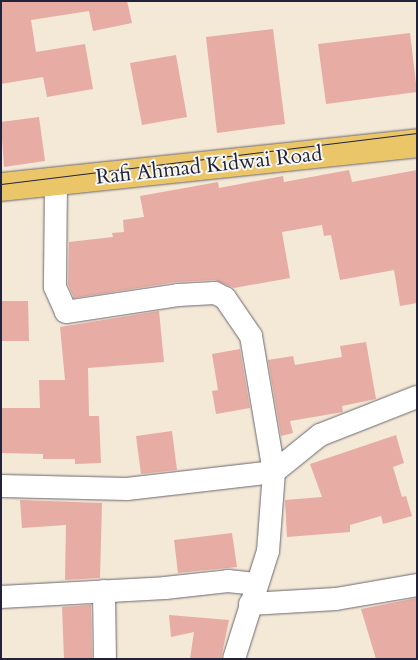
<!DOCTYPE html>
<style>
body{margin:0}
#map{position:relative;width:418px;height:660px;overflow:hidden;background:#f4e8d6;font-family:Cardo,serif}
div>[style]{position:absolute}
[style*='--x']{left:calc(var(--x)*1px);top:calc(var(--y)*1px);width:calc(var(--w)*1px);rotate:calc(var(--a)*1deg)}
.building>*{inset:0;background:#e7aca4}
.roads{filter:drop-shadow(0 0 1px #6c6771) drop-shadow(0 0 1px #6c6771)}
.minor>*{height:22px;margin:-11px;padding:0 11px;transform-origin:11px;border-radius:11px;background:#fff}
.major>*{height:28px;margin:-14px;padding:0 14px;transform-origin:14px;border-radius:14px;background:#ebc669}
.tram>*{height:1px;margin:-0.5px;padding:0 0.5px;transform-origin:0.5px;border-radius:0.5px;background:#22223b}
span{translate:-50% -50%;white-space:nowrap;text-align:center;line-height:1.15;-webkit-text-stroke:4px #f6f6f2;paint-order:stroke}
.street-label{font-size:21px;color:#22223b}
.frame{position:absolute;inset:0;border:2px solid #22223b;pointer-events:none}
</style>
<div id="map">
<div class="building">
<i style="clip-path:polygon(1px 1px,127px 1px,132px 23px,93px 31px,89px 11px,31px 20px,36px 52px,85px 44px,93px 89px,47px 97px,43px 77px,1px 84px)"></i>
<i style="clip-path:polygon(273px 29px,285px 124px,217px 133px,206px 37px)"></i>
<i style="clip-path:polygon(410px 33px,417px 92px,326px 104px,318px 44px)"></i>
<i style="clip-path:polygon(176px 55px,187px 117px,142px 125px,130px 63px)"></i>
<i style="clip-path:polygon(39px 117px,45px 161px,4px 167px,1px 122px)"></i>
<i style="clip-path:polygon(349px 170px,352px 182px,417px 170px,417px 303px,400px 306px,394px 270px,340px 280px,331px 235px,324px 236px,322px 225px,282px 232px,290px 278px,234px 288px,215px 280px,177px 282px,74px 298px,68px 284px,69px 242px,113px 237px,112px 233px,124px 232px,123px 220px,144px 217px,140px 196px,218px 182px,219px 188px,283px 176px,284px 182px)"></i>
<i style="clip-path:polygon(1px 301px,28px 301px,29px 341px,1px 341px)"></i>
<i style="clip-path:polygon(159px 311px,164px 362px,88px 368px,89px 416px,99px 416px,101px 463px,75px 464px,75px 459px,43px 459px,43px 454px,1px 453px,1px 408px,40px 408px,39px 380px,65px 380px,60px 327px)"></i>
<i style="clip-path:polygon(366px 342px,376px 399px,342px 406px,343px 412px,290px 421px,293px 433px,281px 436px,268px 360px,293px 356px,295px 365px,342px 357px,340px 346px)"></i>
<i style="clip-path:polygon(240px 349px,250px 408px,216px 414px,212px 391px,218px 390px,212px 354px)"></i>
<i style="clip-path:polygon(172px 431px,177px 470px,141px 474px,136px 436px)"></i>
<i style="clip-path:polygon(396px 435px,404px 463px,393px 467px,402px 497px,406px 496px,412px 516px,383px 524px,381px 516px,350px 525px,350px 532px,287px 537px,285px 500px,322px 497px,310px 464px)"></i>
<i style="clip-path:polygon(20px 500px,102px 503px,100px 578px,65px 580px,66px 525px,22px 528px)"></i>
<i style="clip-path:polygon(232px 533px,237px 567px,178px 573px,174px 540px)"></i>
<i style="clip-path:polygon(417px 598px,417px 659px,376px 659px,361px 609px)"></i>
<i style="clip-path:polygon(91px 605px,92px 659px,64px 659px,62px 607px)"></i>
<i style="clip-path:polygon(169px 615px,229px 620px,221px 659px,190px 659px,194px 632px,171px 637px)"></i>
</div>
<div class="roads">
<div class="minor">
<i style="--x:56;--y:183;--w:104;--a:90.6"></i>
<i style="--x:55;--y:287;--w:27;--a:66"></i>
<i style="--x:66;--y:312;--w:113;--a:-8.6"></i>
<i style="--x:178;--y:295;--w:37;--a:-3"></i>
<i style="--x:215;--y:293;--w:11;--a:27"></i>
<i style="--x:225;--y:298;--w:46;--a:55.6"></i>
<i style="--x:251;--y:336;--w:138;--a:80.4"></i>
<i style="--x:274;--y:472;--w:79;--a:94.3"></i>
<i style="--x:268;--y:551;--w:113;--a:107.5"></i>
<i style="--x:274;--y:472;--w:59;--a:-38.8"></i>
<i style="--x:320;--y:435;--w:104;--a:-21.4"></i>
<i style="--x:1;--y:486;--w:126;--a:1.4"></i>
<i style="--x:127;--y:489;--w:148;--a:-6.6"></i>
<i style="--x:104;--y:591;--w:68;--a:89.2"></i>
<i style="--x:1;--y:597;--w:164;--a:-3.1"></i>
<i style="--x:165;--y:588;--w:63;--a:-6.3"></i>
<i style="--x:228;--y:581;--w:27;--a:6"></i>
<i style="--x:250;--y:604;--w:86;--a:-3.3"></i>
<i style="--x:336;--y:599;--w:82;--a:-9.8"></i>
</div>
<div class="major">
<i style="--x:1;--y:187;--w:418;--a:-6"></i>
</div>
</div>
<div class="tram">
<i style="--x:1;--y:184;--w:419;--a:-7"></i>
</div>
<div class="street-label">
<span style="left:209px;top:166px;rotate:-6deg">Rafi Ahmad Kidwai Road</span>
</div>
<div class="frame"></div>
</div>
